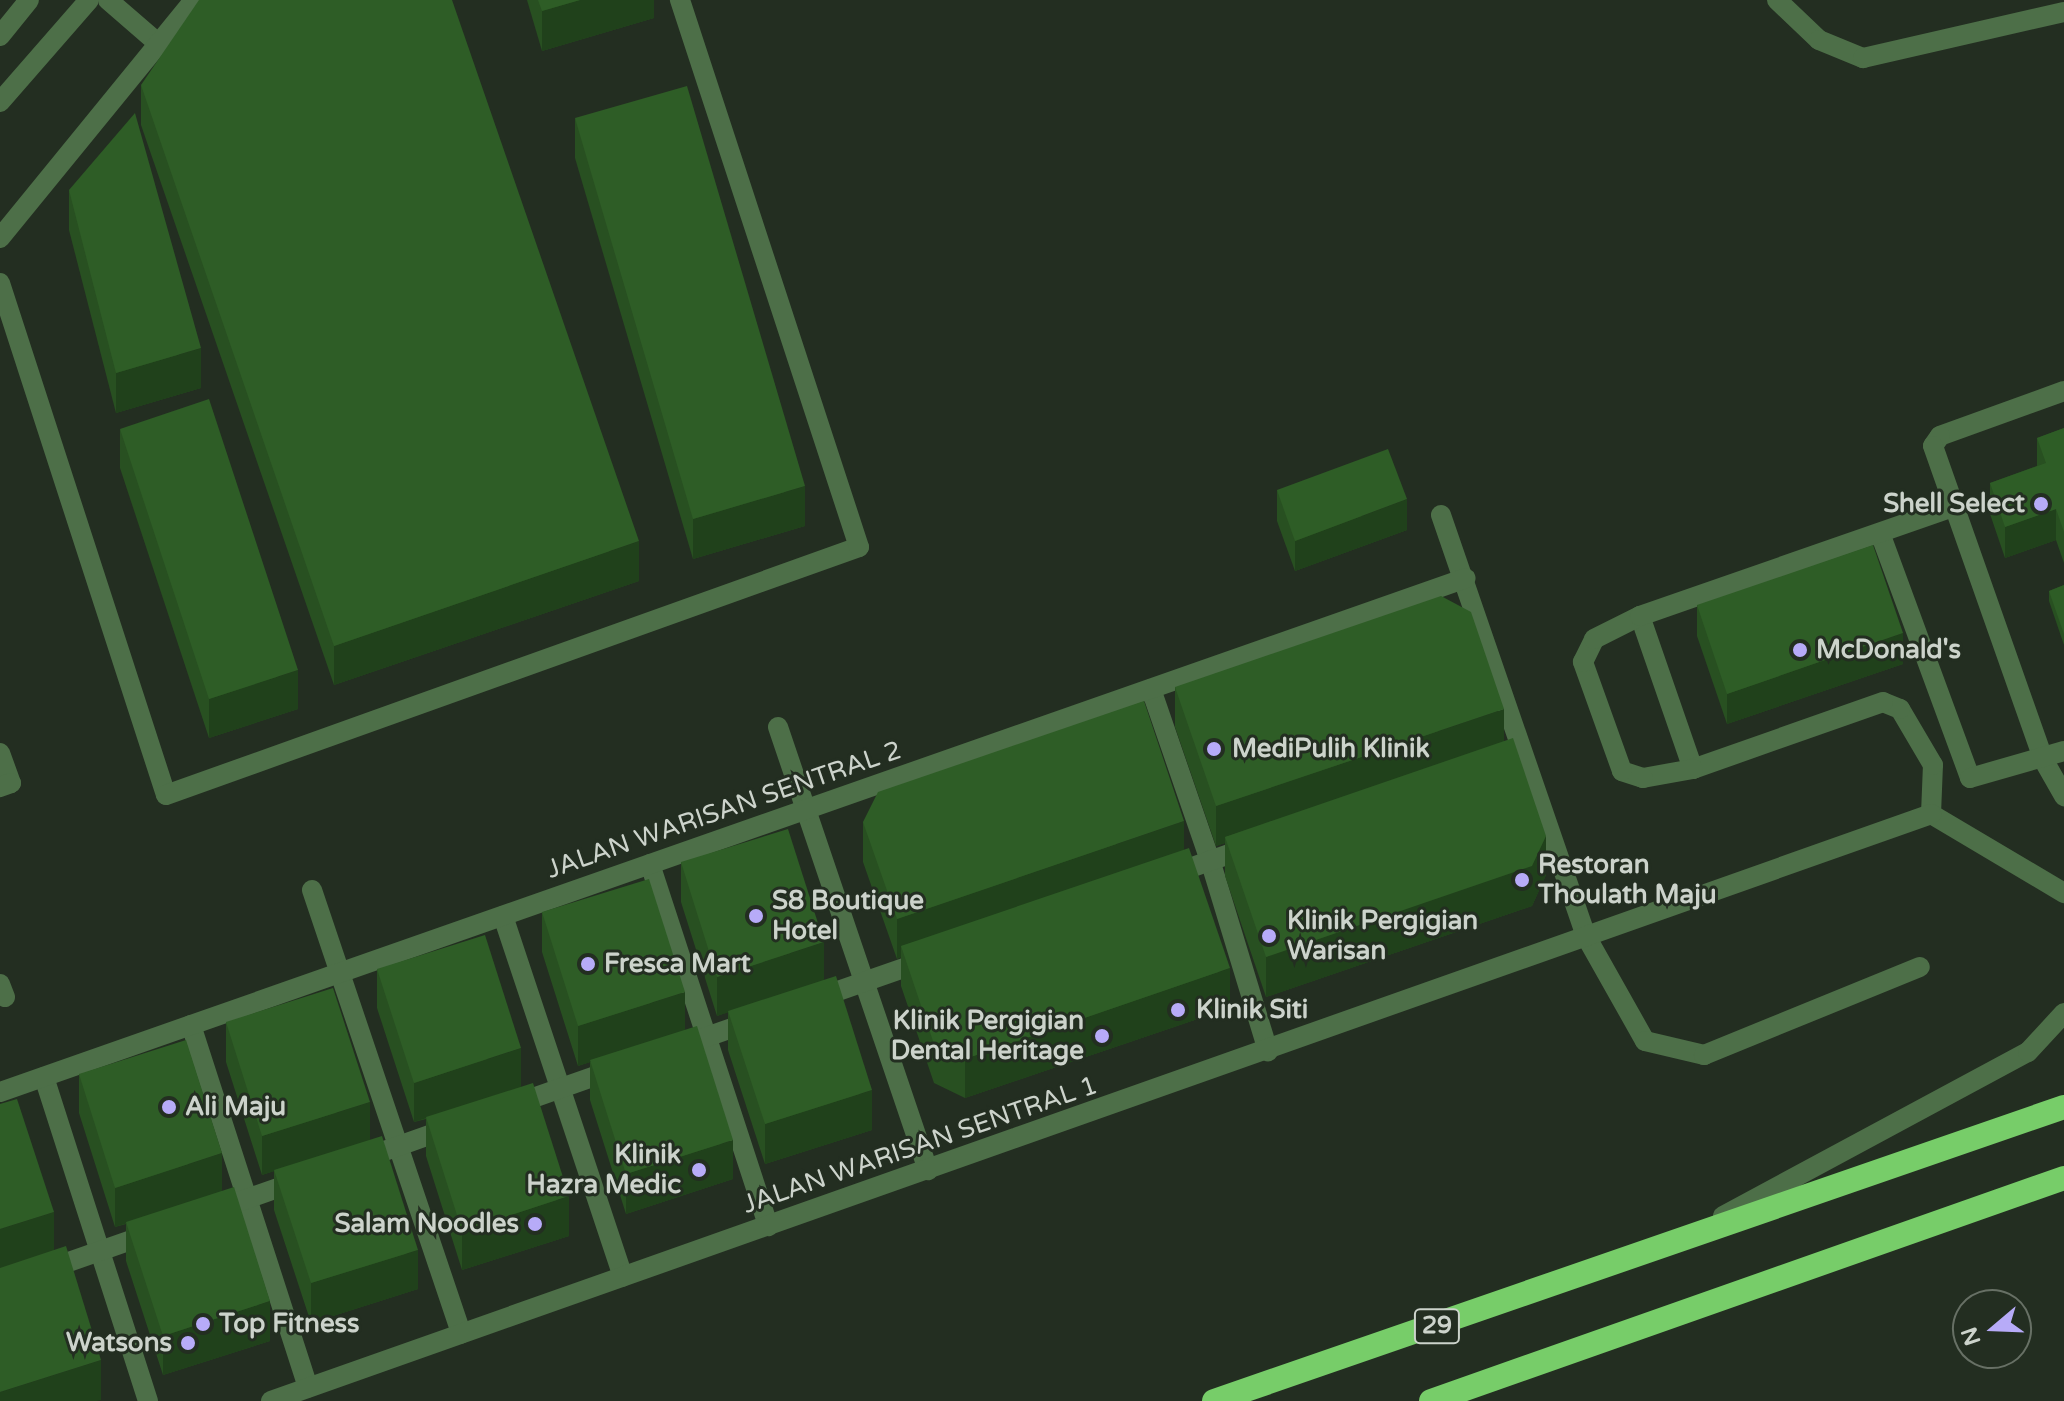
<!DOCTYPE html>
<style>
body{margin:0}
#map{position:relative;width:2064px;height:1401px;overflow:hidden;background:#232e21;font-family:"Varela Round",sans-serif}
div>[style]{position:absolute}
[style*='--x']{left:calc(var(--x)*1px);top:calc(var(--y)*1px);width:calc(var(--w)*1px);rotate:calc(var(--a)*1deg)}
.minor>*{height:20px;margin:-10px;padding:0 10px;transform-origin:10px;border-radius:10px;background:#4d6f48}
.highway>*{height:24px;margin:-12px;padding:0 12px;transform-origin:12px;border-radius:12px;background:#77cd69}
.wall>*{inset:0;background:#285021}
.shaded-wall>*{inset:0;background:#20411b}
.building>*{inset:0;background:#2e5d26}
.dots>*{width:22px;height:22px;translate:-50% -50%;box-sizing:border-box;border:4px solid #232e21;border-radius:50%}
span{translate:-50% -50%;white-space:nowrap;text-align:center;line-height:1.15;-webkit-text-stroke:6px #232e21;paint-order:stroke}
.shield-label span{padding:2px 6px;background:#232e21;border:2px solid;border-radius:6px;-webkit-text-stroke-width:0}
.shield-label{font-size:24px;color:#ccd3cb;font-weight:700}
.poi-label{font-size:26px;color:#ccd3cb;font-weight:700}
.right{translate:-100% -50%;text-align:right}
.left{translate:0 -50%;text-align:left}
.street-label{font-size:26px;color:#ccd3cb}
.north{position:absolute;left:1952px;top:1289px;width:80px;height:80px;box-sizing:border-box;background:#232e21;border:2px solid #677065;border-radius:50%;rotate:251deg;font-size:22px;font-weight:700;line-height:32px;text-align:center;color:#ccd3cb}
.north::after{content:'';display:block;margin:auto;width:28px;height:36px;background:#b7abf8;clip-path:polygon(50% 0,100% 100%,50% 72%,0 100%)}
</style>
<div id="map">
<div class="minor">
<i style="--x:108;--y:0;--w:69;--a:40.9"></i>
<i style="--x:1777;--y:0;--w:58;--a:43.6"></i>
<i style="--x:1819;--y:40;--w:48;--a:22.2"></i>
<i style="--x:1863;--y:58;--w:206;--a:-12.9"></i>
<i style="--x:0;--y:36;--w:46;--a:-51.1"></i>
<i style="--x:0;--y:102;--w:135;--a:-48.9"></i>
<i style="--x:0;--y:238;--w:307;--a:-50.8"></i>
<i style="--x:0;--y:283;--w:538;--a:72.04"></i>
<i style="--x:166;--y:795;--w:736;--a:-19.69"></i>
<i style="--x:859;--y:547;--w:576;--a:-108.12"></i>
<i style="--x:2064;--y:391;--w:132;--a:160.1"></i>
<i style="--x:1940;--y:436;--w:12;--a:125"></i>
<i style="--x:1933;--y:446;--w:332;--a:70.6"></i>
<i style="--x:2043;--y:759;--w:43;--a:60.4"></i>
<i style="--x:1441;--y:515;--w:447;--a:71"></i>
<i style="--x:1587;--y:938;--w:118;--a:60.6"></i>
<i style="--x:1645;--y:1041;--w:61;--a:13.3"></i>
<i style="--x:1704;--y:1055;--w:233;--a:-22.2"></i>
<i style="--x:1880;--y:533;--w:261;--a:69.8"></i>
<i style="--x:1970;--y:778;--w:98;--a:-16"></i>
<i style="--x:1640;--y:616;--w:162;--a:70.9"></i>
<i style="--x:1151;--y:689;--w:181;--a:71"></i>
<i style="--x:1210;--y:860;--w:200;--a:73.1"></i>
<i style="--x:778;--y:727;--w:468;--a:71.3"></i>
<i style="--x:0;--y:753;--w:32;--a:70"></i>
<i style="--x:11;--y:783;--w:12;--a:160"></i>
<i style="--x:1931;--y:814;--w:49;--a:-87.7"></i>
<i style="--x:1933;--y:765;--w:65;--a:-120.5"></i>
<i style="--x:1900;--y:709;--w:18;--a:-158"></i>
<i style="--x:1883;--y:702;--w:201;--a:160.6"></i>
<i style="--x:1693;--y:769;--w:51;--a:169.8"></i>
<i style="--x:1643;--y:778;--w:22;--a:-162"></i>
<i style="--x:1622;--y:771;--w:116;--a:-109.7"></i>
<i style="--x:1583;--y:662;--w:25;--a:-64"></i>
<i style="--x:1594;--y:639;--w:51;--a:-26.6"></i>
<i style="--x:1640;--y:616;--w:329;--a:-19.2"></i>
<i style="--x:1931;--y:814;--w:155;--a:30.7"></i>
<i style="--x:650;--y:864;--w:381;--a:71.9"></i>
<i style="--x:1170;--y:875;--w:84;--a:-19.5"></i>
<i style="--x:312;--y:890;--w:468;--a:71.4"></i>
<i style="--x:503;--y:916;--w:380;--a:71.6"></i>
<i style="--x:0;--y:984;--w:14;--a:69"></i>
<i style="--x:815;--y:999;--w:115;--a:-19.2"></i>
<i style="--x:191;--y:1025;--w:381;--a:72.1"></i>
<i style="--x:675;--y:1048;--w:85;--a:-19.3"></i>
<i style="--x:44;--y:1077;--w:340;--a:72.2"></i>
<i style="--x:0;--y:1092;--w:1553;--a:-19.32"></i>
<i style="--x:513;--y:1105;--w:108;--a:-19.4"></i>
<i style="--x:362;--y:1159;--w:92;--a:-19.6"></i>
<i style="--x:215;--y:1210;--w:88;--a:-19.3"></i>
<i style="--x:1723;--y:1216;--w:346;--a:-28.3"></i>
<i style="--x:2028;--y:1052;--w:53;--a:-47.3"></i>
<i style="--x:0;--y:1286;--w:160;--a:-19.3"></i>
<i style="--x:271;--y:1401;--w:1761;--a:-19.47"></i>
</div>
<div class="highway">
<i style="--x:1214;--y:1401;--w:899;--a:-19.08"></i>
<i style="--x:1431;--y:1401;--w:671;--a:-19.41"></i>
</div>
<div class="wall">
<i style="clip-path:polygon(527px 0,654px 0,654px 18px,542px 51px)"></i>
<i style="clip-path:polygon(141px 85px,639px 581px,334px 685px,141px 125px)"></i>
<i style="clip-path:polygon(575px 118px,805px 526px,693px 559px,575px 158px)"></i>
<i style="clip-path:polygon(69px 190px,201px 388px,116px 413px,69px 230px)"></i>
<i style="clip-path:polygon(2064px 428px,2064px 563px,2056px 540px,2005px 558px,1990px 514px,1990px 483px,2037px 466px,2037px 438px)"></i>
<i style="clip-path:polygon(120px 429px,298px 709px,209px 738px,120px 468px)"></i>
<i style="clip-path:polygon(1277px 490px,1407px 530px,1295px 571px,1277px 521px)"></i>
<i style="clip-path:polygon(2064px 585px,2064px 645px,2049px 601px,2049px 591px)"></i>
<i style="clip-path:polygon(1697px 605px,1903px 664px,1727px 724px,1697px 636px)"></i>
<i style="clip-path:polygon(1175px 687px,1504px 742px,1546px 875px,1532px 906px,1266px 997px,1225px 876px,1225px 843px,1216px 846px,1175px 727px)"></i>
<i style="clip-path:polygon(863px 822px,1184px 850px,1230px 1008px,965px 1098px,934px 1083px,901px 986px,901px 957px,897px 959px,863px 862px)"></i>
<i style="clip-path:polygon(681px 862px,824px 980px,872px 1130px,765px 1164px,728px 1050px,728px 1012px,717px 1016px,681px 902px)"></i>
<i style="clip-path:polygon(542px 912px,685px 1030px,733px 1179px,626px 1214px,590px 1100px,590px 1062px,578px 1066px,542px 952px)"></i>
<i style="clip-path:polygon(377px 969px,521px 1087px,569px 1236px,462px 1270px,426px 1156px,426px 1119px,414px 1122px,377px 1008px)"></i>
<i style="clip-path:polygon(226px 1022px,370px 1140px,418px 1289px,311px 1323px,274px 1210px,274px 1171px,262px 1175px,226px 1062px)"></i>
<i style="clip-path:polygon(79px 1074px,222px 1191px,270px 1341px,163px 1375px,126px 1261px,126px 1224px,115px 1227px,79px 1113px)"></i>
</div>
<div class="shaded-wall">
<i style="clip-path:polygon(580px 0,654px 0,654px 18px,542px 51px,542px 11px)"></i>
<i style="clip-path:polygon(201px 348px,201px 388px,116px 413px,116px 373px)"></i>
<i style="clip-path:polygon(805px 486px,805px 526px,693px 559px,693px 519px)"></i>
<i style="clip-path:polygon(1407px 499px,1407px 530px,1295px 571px,1295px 541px)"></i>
<i style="clip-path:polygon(2056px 509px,2056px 540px,2005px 558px,2005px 527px)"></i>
<i style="clip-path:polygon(639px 541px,639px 581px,334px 685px,334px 646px)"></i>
<i style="clip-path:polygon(1903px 633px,1903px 664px,1727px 724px,1727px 694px)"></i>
<i style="clip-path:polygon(298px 670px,298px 709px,209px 738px,209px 699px)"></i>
<i style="clip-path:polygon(1504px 709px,1504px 748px,1225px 837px,1225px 843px,1216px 846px,1216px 806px)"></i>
<i style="clip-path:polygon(1184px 821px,1184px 860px,901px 946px,901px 957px,897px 959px,897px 919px)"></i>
<i style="clip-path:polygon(1546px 836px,1546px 875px,1532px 906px,1266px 997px,1266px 957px)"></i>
<i style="clip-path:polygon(824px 942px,824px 982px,717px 1016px,717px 977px)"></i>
<i style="clip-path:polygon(1230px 968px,1230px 1008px,965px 1098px,965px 1059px)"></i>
<i style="clip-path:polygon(685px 992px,685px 1032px,578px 1066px,578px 1026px)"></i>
<i style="clip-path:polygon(521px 1048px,521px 1088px,414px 1122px,414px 1083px)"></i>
<i style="clip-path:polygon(872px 1090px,872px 1130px,765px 1164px,765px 1124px)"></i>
<i style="clip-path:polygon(370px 1102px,370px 1141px,262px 1175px,262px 1136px)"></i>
<i style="clip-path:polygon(733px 1140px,733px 1179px,626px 1214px,626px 1174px)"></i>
<i style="clip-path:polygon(222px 1153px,222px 1193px,115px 1227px,115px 1188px)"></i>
<i style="clip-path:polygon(569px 1196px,569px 1236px,462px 1270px,462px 1231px)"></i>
<i style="clip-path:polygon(54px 1212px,54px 1252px,0 1269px,0 1229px)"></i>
<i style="clip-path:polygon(418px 1250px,418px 1289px,311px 1323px,311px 1283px)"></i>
<i style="clip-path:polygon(270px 1301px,270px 1341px,163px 1375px,163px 1336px)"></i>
<i style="clip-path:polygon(101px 1360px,101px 1400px,97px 1401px,0 1401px,0 1392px)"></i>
</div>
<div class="building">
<i style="clip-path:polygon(199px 0,452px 0,639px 541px,334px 646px,141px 85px)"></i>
<i style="clip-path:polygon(538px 0,580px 0,542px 11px)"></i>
<i style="clip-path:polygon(687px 86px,805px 486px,693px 519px,575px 118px)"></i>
<i style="clip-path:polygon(135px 113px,201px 348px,116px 373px,69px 190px)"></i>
<i style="clip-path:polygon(209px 399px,298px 670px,209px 699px,120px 429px)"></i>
<i style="clip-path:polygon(2064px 428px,2064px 532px,2056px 509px,2005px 527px,1990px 483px,2046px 463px,2037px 438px)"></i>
<i style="clip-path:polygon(1388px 449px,1407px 499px,1295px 541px,1277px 490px)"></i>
<i style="clip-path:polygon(1873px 545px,1903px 633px,1727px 694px,1697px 605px)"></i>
<i style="clip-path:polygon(2064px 585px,2064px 634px,2049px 591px)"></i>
<i style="clip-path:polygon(1441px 596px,1471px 612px,1504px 709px,1216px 806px,1175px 687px)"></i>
<i style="clip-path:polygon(1144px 701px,1184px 821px,897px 919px,863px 822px,878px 792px)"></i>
<i style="clip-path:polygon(1513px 738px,1546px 836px,1532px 866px,1266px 957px,1225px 837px)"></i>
<i style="clip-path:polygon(788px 829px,824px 942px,717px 977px,681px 862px)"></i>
<i style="clip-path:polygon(1189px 848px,1230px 968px,965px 1059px,934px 1044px,901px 946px)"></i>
<i style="clip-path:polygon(649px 879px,685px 992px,578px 1026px,542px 912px)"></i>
<i style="clip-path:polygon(485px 935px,521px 1048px,414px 1083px,377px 969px)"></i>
<i style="clip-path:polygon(836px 976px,872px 1090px,765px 1124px,728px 1011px)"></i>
<i style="clip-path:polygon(333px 988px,370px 1102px,262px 1136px,226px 1022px)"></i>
<i style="clip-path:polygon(697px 1026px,733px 1140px,626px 1174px,590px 1060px)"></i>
<i style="clip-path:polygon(186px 1040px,222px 1153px,115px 1188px,79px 1074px)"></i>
<i style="clip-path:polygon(533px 1083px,569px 1196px,462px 1231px,426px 1117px)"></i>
<i style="clip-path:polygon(17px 1099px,54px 1212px,0 1229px,0 1104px)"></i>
<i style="clip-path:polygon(382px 1136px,418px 1250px,311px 1283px,274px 1170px)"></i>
<i style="clip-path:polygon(234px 1187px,270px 1301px,163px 1336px,126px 1222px)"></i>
<i style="clip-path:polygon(66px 1246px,101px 1360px,0 1392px,0 1268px)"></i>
</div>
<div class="dots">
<i style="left:2041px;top:504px;background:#b7abf8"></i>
<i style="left:1800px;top:650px;background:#b7abf8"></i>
<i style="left:1214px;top:749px;background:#b7abf8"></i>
<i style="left:1522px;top:880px;background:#b7abf8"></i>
<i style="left:756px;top:916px;background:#b7abf8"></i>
<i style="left:1269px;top:936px;background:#b7abf8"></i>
<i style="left:588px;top:964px;background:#b7abf8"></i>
<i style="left:1178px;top:1010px;background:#b7abf8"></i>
<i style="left:1102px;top:1036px;background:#b7abf8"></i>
<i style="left:169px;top:1107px;background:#b7abf8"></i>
<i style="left:699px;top:1170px;background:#b7abf8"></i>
<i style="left:535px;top:1224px;background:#b7abf8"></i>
<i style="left:203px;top:1324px;background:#b7abf8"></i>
<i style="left:188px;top:1343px;background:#b7abf8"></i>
</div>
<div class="shield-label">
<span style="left:1437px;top:1326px">29</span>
</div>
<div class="poi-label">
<span class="right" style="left:2025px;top:504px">Shell Select</span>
<span class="left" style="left:1816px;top:650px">McDonald's</span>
<span class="left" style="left:1232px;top:749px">MediPulih Klinik</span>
<span class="left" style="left:1538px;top:880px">Restoran<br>Thoulath Maju</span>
<span class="left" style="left:772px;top:916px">S8 Boutique<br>Hotel</span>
<span class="left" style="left:1287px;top:936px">Klinik Pergigian<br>Warisan</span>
<span class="left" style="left:604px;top:964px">Fresca Mart</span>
<span class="left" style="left:1196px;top:1010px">Klinik Siti</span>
<span class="right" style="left:1084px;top:1036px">Klinik Pergigian<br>Dental Heritage</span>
<span class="left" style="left:185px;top:1107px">Ali Maju</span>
<span class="right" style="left:681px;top:1170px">Klinik<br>Hazra Medic</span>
<span class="right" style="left:519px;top:1224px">Salam Noodles</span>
<span class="left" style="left:219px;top:1324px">Top Fitness</span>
<span class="right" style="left:172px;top:1343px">Watsons</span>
</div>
<div class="street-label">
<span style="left:724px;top:810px;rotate:-19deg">JALAN WARISAN SENTRAL 2</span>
<span style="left:920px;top:1145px;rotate:-19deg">JALAN WARISAN SENTRAL 1</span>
</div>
<div class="north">N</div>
</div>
